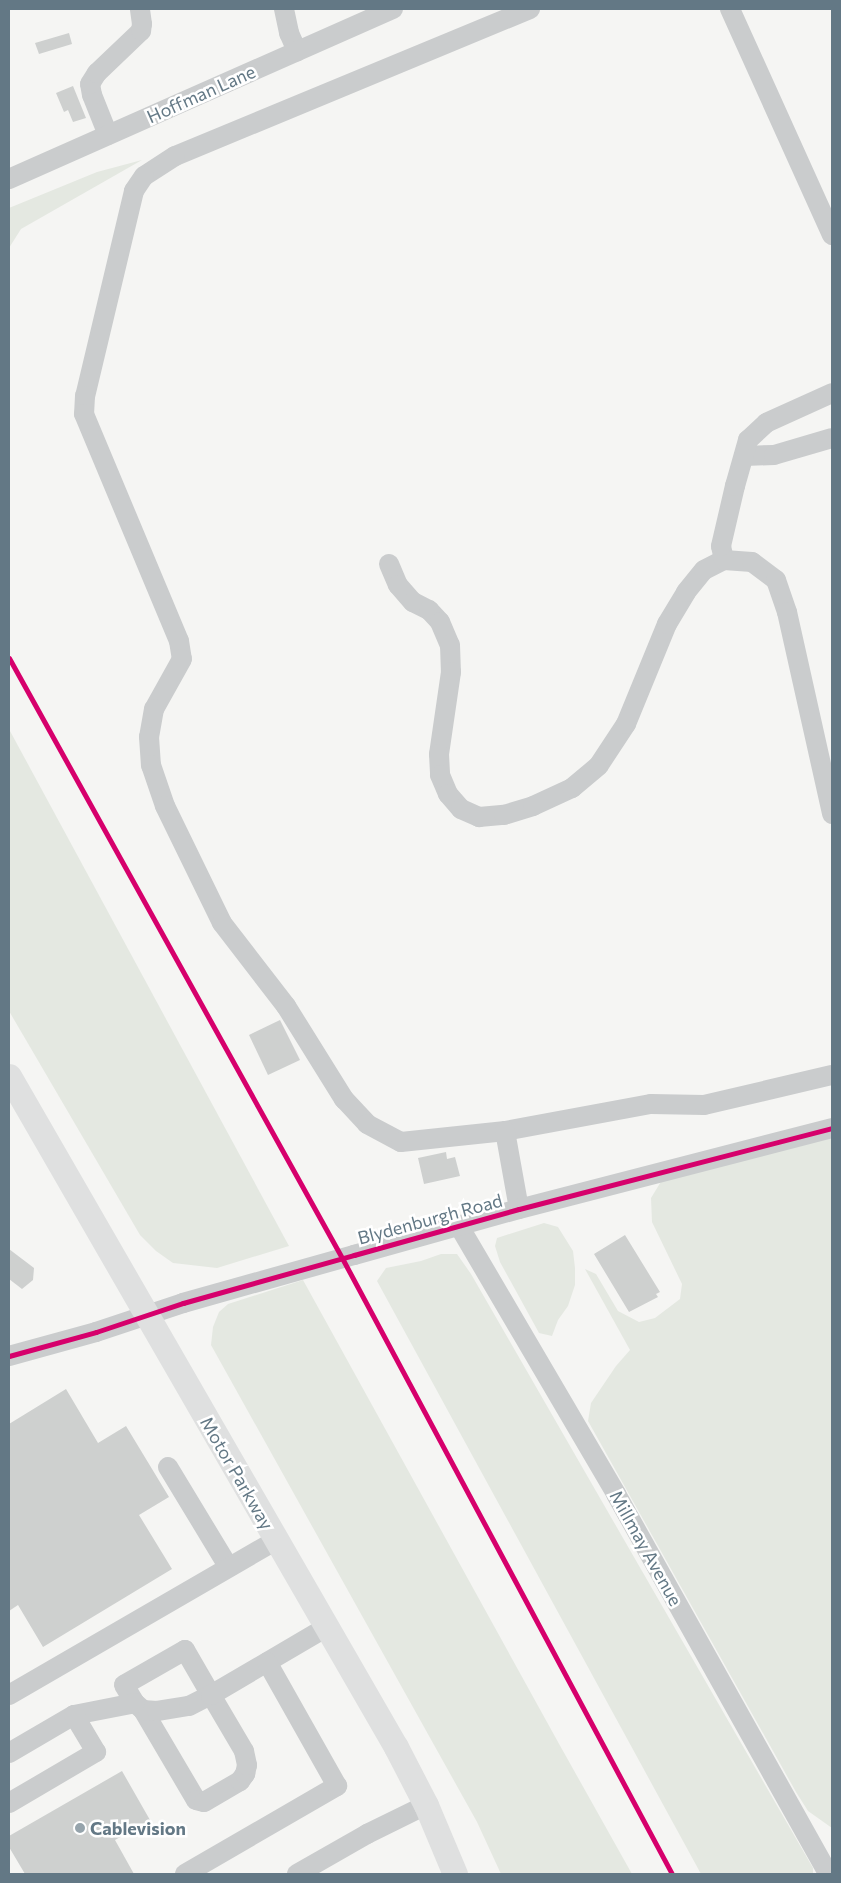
<!DOCTYPE html>
<style>
body{margin:0}
#map{position:relative;width:841px;height:1883px;overflow:hidden;background:#f5f5f3;font-family:Commissioner,sans-serif}
div>[style]{position:absolute}
[style*='--x']{left:calc(var(--x)*1px);top:calc(var(--y)*1px);width:calc(var(--w)*1px);rotate:calc(var(--a)*1deg)}
.green>*{inset:0;background:#e4e8e1}
.building>*{inset:0;background:#ced0cf}
.minor>*{height:20px;margin:-10px;padding:0 10px;transform-origin:10px;border-radius:10px;background:#cacccd}
.major>*{height:25px;margin:-12.5px;padding:0 12.5px;transform-origin:12.5px;border-radius:12.5px;background:#dfe0e0}
.cycleway>*{height:5px;margin:-2.5px;padding:0 2.5px;transform-origin:2.5px;border-radius:2.5px;background:#d6006c}
.dots>*{width:14px;height:14px;translate:-50% -50%;box-sizing:border-box;border:2px solid #fff;border-radius:50%}
span{translate:-50% -50%;white-space:nowrap;text-align:center;line-height:1.15;-webkit-text-stroke:5px #fff;paint-order:stroke}
.street-label{font-size:18px;color:#637885}
.poi-label{font-size:18px;color:#637885;font-weight:700}
.left{translate:0 -50%;text-align:left}
.frame{position:absolute;inset:0;border:10px solid #637885;pointer-events:none}
</style>
<div id="map">
<div class="green">
<i style="clip-path:polygon(142px 160px,21px 229px,9px 248px,9px 208px,97px 172px)"></i>
<i style="clip-path:polygon(9px 731px,10px 731px,289px 1246px,217px 1268px,173px 1263px,156px 1251px,140px 1235px,9px 1011px)"></i>
<i style="clip-path:polygon(832px 1134px,832px 1828px,808px 1811px,796px 1792px,588px 1421px,591px 1403px,616px 1366px,630px 1350px,585px 1269px,596px 1274px,618px 1311px,639px 1322px,655px 1318px,680px 1299px,682px 1284px,652px 1222px,651px 1198px,665px 1175px)"></i>
<i style="clip-path:polygon(544px 1223px,558px 1227px,573px 1251px,575px 1268px,575px 1285px,568px 1306px,558px 1320px,552px 1336px,539px 1333px,500px 1262px,495px 1246px,497px 1238px)"></i>
<i style="clip-path:polygon(441px 1254px,457px 1254px,471px 1274px,813px 1868px,813px 1874px,701px 1874px,377px 1281px,386px 1268px,421px 1261px)"></i>
<i style="clip-path:polygon(303px 1280px,558px 1742px,632px 1874px,501px 1874px,477px 1822px,211px 1345px,213px 1327px,219px 1312px,228px 1304px)"></i>
</div>
<div class="building">
<i style="clip-path:polygon(69px 33px,72px 44px,39px 54px,35px 43px)"></i>
<i style="clip-path:polygon(73px 86px,86px 118px,73px 122px,68px 110px,64px 112px,56px 93px)"></i>
<i style="clip-path:polygon(280px 1020px,300px 1060px,268px 1075px,249px 1035px)"></i>
<i style="clip-path:polygon(446px 1152px,447px 1159px,455px 1157px,460px 1176px,424px 1184px,418px 1158px)"></i>
<i style="clip-path:polygon(625px 1235px,660px 1292px,656px 1294px,658px 1297px,629px 1312px,594px 1254px)"></i>
<i style="clip-path:polygon(9px 1249px,34px 1268px,33px 1280px,22px 1289px,9px 1279px)"></i>
<i style="clip-path:polygon(66px 1389px,98px 1443px,126px 1426px,169px 1497px,139px 1515px,172px 1569px,43px 1647px,18px 1605px,9px 1611px,9px 1424px)"></i>
<i style="clip-path:polygon(122px 1771px,150px 1820px,115px 1840px,134px 1874px,25px 1874px,9px 1847px,9px 1836px)"></i>
</div>
<div class="minor">
<i style="--x:284;--y:9;--w:25;--a:78"></i>
<i style="--x:289;--y:33;--w:20;--a:66"></i>
<i style="--x:530;--y:9;--w:384;--a:157.5"></i>
<i style="--x:175;--y:156;--w:37;--a:147"></i>
<i style="--x:144;--y:176;--w:18;--a:124"></i>
<i style="--x:134;--y:191;--w:211;--a:103.4"></i>
<i style="--x:85;--y:396;--w:18;--a:93"></i>
<i style="--x:84;--y:414;--w:246;--a:67.3"></i>
<i style="--x:179;--y:641;--w:18;--a:81"></i>
<i style="--x:182;--y:659;--w:57;--a:119.2"></i>
<i style="--x:154;--y:709;--w:28;--a:100"></i>
<i style="--x:149;--y:737;--w:28;--a:86"></i>
<i style="--x:151;--y:765;--w:43;--a:71.1"></i>
<i style="--x:165;--y:806;--w:130;--a:64"></i>
<i style="--x:222;--y:923;--w:105;--a:52.4"></i>
<i style="--x:286;--y:1006;--w:110;--a:58.1"></i>
<i style="--x:344;--y:1099;--w:34;--a:47"></i>
<i style="--x:367;--y:1124;--w:38;--a:28"></i>
<i style="--x:401;--y:1142;--w:105;--a:-6"></i>
<i style="--x:505;--y:1131;--w:148;--a:-10.5"></i>
<i style="--x:651;--y:1104;--w:53;--a:1.1"></i>
<i style="--x:704;--y:1105;--w:131;--a:-13.2"></i>
<i style="--x:730;--y:9;--w:248;--a:65.7"></i>
<i style="--x:108;--y:135;--w:43;--a:-111.8"></i>
<i style="--x:92;--y:95;--w:11;--a:-100"></i>
<i style="--x:90;--y:84;--w:13;--a:-58"></i>
<i style="--x:97;--y:73;--w:61;--a:-43.7"></i>
<i style="--x:141;--y:31;--w:7;--a:-82"></i>
<i style="--x:142;--y:24;--w:15;--a:-98"></i>
<i style="--x:9;--y:179;--w:420;--a:-23.9"></i>
<i style="--x:744;--y:456;--w:30;--a:-2"></i>
<i style="--x:774;--y:455;--w:60;--a:-16.3"></i>
<i style="--x:724;--y:560;--w:28;--a:4"></i>
<i style="--x:752;--y:562;--w:30;--a:37"></i>
<i style="--x:776;--y:580;--w:34;--a:71"></i>
<i style="--x:787;--y:612;--w:207;--a:77.4"></i>
<i style="--x:389;--y:564;--w:23;--a:67"></i>
<i style="--x:398;--y:585;--w:23;--a:49"></i>
<i style="--x:413;--y:602;--w:18;--a:27"></i>
<i style="--x:429;--y:610;--w:16;--a:47"></i>
<i style="--x:440;--y:622;--w:25;--a:67"></i>
<i style="--x:450;--y:645;--w:27;--a:88"></i>
<i style="--x:451;--y:672;--w:83;--a:98.3"></i>
<i style="--x:439;--y:754;--w:21;--a:87"></i>
<i style="--x:440;--y:775;--w:21;--a:67"></i>
<i style="--x:448;--y:794;--w:20;--a:49"></i>
<i style="--x:461;--y:809;--w:20;--a:24"></i>
<i style="--x:479;--y:817;--w:25;--a:-5"></i>
<i style="--x:504;--y:815;--w:30;--a:-17"></i>
<i style="--x:533;--y:806;--w:43;--a:-24.8"></i>
<i style="--x:572;--y:788;--w:35;--a:-40"></i>
<i style="--x:599;--y:765;--w:49;--a:-56.6"></i>
<i style="--x:626;--y:724;--w:108;--a:-67.7"></i>
<i style="--x:667;--y:624;--w:37;--a:-59"></i>
<i style="--x:686;--y:592;--w:28;--a:-51"></i>
<i style="--x:704;--y:570;--w:22;--a:-27"></i>
<i style="--x:724;--y:560;--w:14;--a:-102"></i>
<i style="--x:721;--y:546;--w:62;--a:-76.9"></i>
<i style="--x:735;--y:486;--w:48;--a:-74.2"></i>
<i style="--x:748;--y:440;--w:25;--a:-43"></i>
<i style="--x:766;--y:423;--w:72;--a:-24.4"></i>
<i style="--x:505;--y:1131;--w:79;--a:79.8"></i>
<i style="--x:459;--y:1226;--w:311;--a:59.6"></i>
<i style="--x:616;--y:1494;--w:435;--a:60.8"></i>
<i style="--x:9;--y:1356;--w:90;--a:-15.4"></i>
<i style="--x:96;--y:1332;--w:92;--a:-18.4"></i>
<i style="--x:183;--y:1303;--w:178;--a:-15.7"></i>
<i style="--x:354;--y:1255;--w:171;--a:-15.6"></i>
<i style="--x:519;--y:1209;--w:323;--a:-14.5"></i>
<i style="--x:168;--y:1467;--w:116;--a:58.8"></i>
<i style="--x:9;--y:1695;--w:309;--a:-30.1"></i>
<i style="--x:143;--y:1710;--w:104;--a:59.5"></i>
<i style="--x:196;--y:1800;--w:8;--a:14"></i>
<i style="--x:204;--y:1802;--w:42;--a:-30.3"></i>
<i style="--x:240;--y:1781;--w:9;--a:-54"></i>
<i style="--x:245;--y:1774;--w:9;--a:-77"></i>
<i style="--x:247;--y:1765;--w:14;--a:-102"></i>
<i style="--x:244;--y:1751;--w:65;--a:-120.5"></i>
<i style="--x:211;--y:1695;--w:52;--a:-120"></i>
<i style="--x:185;--y:1650;--w:70;--a:150.2"></i>
<i style="--x:124;--y:1685;--w:21;--a:59"></i>
<i style="--x:135;--y:1703;--w:11;--a:41"></i>
<i style="--x:143;--y:1710;--w:14;--a:4"></i>
<i style="--x:157;--y:1711;--w:32;--a:-9"></i>
<i style="--x:189;--y:1706;--w:25;--a:-27"></i>
<i style="--x:211;--y:1695;--w:134;--a:-30.4"></i>
<i style="--x:9;--y:1753;--w:75;--a:-30.3"></i>
<i style="--x:74;--y:1715;--w:62;--a:-11.1"></i>
<i style="--x:9;--y:1803;--w:101;--a:-30.4"></i>
<i style="--x:96;--y:1752;--w:43;--a:-120.7"></i>
<i style="--x:185;--y:1874;--w:176;--a:-30.1"></i>
<i style="--x:337;--y:1786;--w:142;--a:-119.4"></i>
<i style="--x:297;--y:1874;--w:81;--a:-29.7"></i>
<i style="--x:367;--y:1834;--w:66;--a:-26.2"></i>
</div>
<div class="major">
<i style="--x:9;--y:1076;--w:775;--a:60.03"></i>
<i style="--x:396;--y:1747;--w:65;--a:62.7"></i>
<i style="--x:426;--y:1805;--w:75;--a:67.2"></i>
</div>
<div class="cycleway">
<i style="--x:9;--y:658;--w:686;--a:60.97"></i>
<i style="--x:342;--y:1258;--w:699;--a:61.82"></i>
<i style="--x:9;--y:1356;--w:90;--a:-15.4"></i>
<i style="--x:96;--y:1332;--w:92;--a:-18.4"></i>
<i style="--x:183;--y:1303;--w:178;--a:-15.7"></i>
<i style="--x:354;--y:1255;--w:171;--a:-15.6"></i>
<i style="--x:519;--y:1209;--w:323;--a:-14.5"></i>
</div>
<div class="dots">
<i style="left:80px;top:1828px;background:#96a4ac"></i>
</div>
<div class="street-label">
<span style="left:201px;top:94px;rotate:-24deg">Hoffman Lane</span>
<span style="left:430px;top:1219px;rotate:-15deg">Blydenburgh Road</span>
<span style="left:237px;top:1473px;rotate:60deg">Motor Parkway</span>
<span style="left:646px;top:1548px;rotate:61deg">Millmay Avenue</span>
</div>
<div class="poi-label">
<span class="left" style="left:90px;top:1828px">Cablevision</span>
</div>
<div class="frame"></div>
</div>
